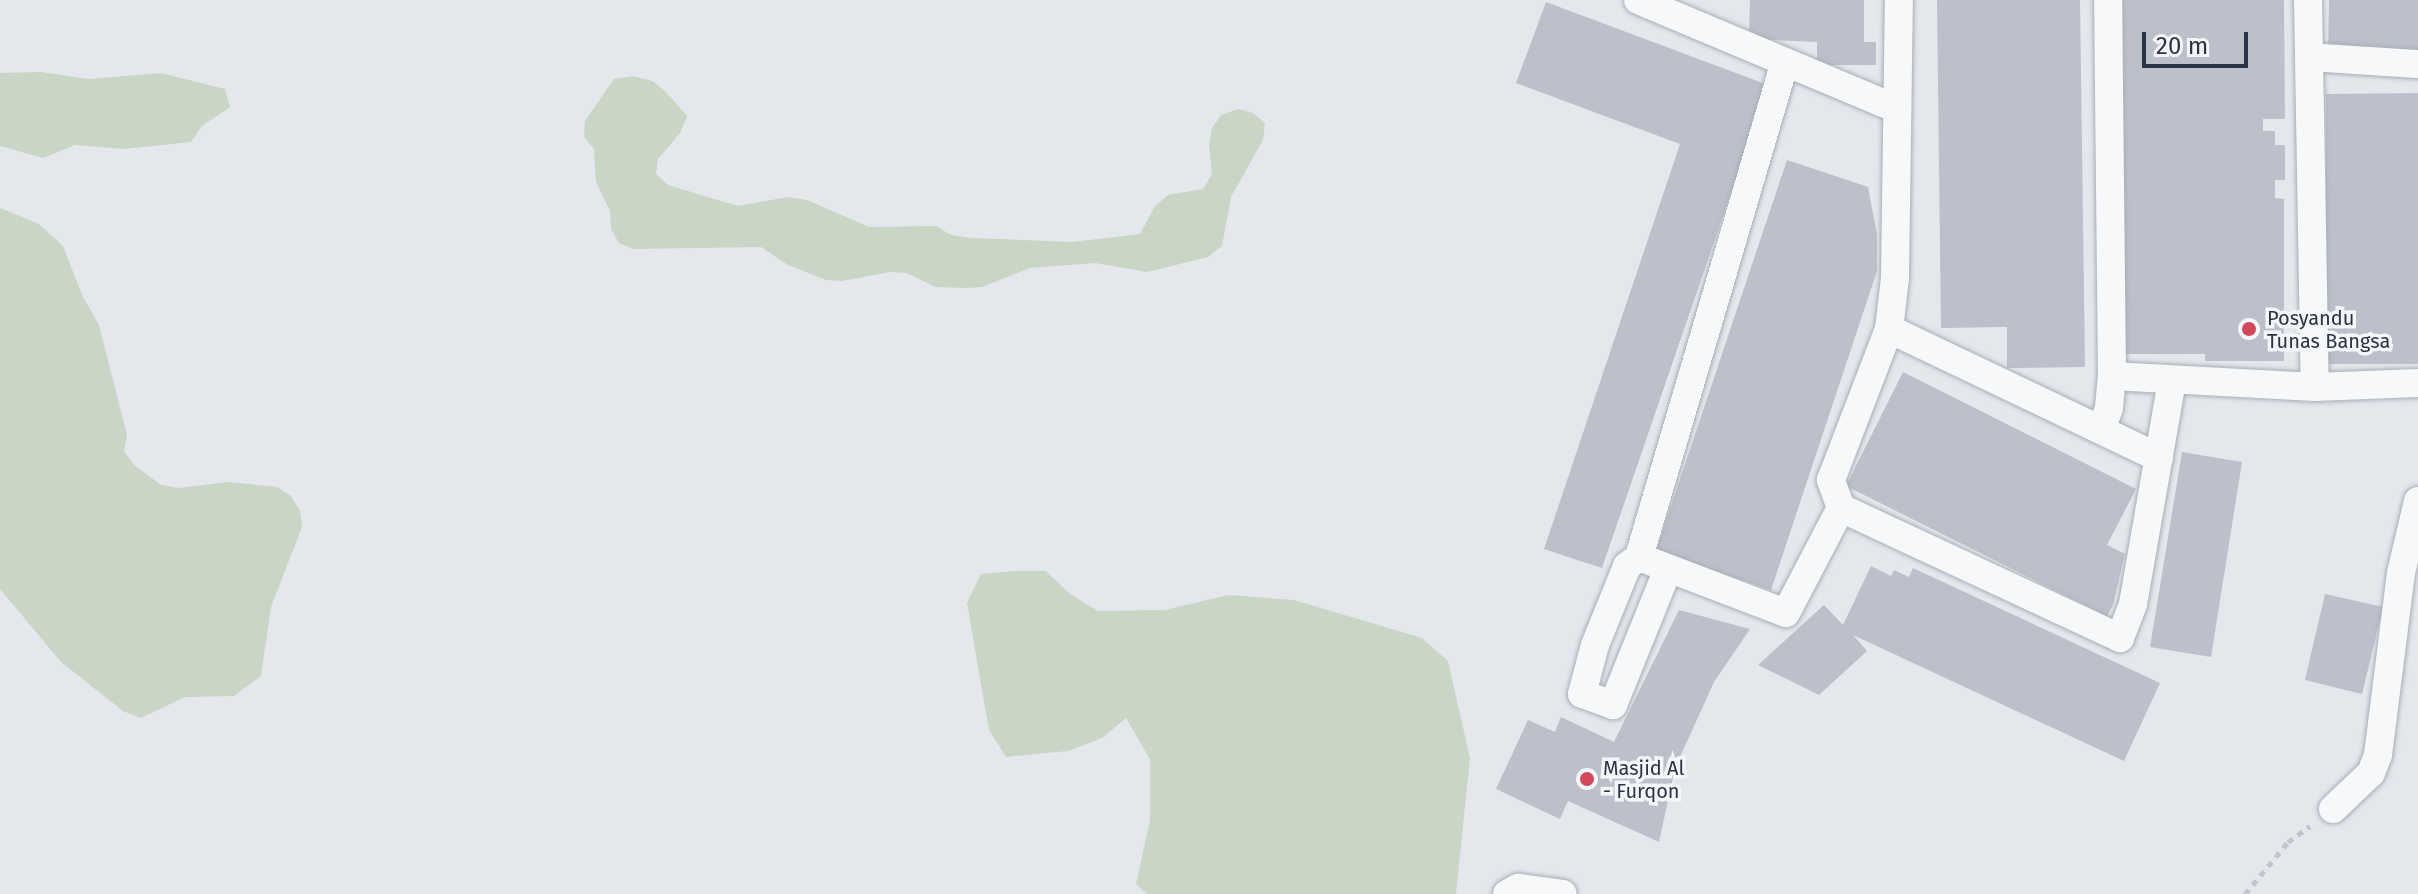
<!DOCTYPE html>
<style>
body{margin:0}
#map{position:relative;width:2418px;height:894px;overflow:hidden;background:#e4e7ec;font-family:"Fira Sans",sans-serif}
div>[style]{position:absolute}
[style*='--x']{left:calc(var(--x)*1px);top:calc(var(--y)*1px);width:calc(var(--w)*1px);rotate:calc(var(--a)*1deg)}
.green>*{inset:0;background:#c9d6c5}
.building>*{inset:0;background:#bbc0ca}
.path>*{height:5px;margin-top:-2.5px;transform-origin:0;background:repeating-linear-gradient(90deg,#c2c5cb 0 6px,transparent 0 12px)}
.roads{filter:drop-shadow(0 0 2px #a9aeb7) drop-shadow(0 0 2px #a9aeb7)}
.street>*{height:28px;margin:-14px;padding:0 14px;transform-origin:14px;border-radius:14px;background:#f7f8fa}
.dots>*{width:22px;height:22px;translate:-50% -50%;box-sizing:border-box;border:4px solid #f4f6f9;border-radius:50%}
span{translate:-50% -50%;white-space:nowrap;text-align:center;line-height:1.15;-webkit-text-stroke:7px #f4f6f9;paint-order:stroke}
.poi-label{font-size:20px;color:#2b3445}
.left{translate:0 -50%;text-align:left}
.scale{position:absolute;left:2142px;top:32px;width:106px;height:36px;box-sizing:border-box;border:4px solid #2b3445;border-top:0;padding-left:10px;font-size:24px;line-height:28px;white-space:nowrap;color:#2b3445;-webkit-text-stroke:6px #f4f6f9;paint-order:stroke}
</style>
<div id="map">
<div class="green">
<i style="clip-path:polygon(40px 72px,89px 79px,161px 73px,225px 89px,230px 107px,202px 126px,191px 142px,124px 149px,75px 145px,43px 158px,0 146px,0 73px)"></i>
<i style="clip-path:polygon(633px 76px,652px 81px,665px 91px,687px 116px,680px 133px,658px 159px,656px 174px,668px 185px,738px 206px,788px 197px,807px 200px,869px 227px,936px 226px,951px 235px,971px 238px,1072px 242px,1140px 234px,1155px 206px,1168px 195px,1203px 189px,1212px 174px,1209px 144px,1212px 128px,1221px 115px,1238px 109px,1253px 113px,1265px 123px,1263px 140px,1231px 197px,1222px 246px,1208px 257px,1147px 272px,1095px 263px,1030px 268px,982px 287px,967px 288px,935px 287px,907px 273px,890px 272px,842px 281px,826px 280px,788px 265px,761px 247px,633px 249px,619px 243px,611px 229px,610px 211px,596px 182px,594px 149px,584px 137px,585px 121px,614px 79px)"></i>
<i style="clip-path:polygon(0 208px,39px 224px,63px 246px,82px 295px,99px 325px,127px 435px,124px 451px,134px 465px,161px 485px,178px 488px,228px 482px,277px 487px,291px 496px,300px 511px,302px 527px,271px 607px,261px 676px,234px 696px,185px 697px,141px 718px,123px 711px,61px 662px,0 589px)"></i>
<i style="clip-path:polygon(1015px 571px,1046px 571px,1070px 594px,1098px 611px,1165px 610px,1228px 595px,1294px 600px,1422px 638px,1448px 661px,1470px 758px,1456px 894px,1147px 894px,1136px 884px,1150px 820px,1150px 759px,1126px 718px,1102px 738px,1068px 751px,1006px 757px,989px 730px,967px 603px,981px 574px)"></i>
</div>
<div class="building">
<i style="clip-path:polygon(1750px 0,1864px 0,1864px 42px,1876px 42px,1876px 65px,1817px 65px,1817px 42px,1749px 39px)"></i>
<i style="clip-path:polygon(1937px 0,2080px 0,2085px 367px,2007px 368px,2007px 327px,1941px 328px)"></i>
<i style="clip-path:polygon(2123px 0,2284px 0,2285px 119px,2263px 119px,2263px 131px,2275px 131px,2275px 145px,2285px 145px,2285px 180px,2275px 180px,2275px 198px,2284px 199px,2284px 361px,2205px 361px,2205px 354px,2124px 354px)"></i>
<i style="clip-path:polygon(2329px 0,2418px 0,2418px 57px,2328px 56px)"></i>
<i style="clip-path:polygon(1546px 2px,1768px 85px,1602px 568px,1544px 549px,1680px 144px,1516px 83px)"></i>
<i style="clip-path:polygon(2418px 93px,2418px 364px,2326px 364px,2326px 94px)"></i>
<i style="clip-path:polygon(1787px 160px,1868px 187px,1877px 234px,1877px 271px,1771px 590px,1656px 551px)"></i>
<i style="clip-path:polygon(1903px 372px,2136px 489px,2107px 545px,2125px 554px,2113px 605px,2107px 616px,1846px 486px)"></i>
<i style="clip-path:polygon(2182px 452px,2242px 462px,2211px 657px,2150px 647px)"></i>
<i style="clip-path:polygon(1871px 566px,1891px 576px,1894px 570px,1909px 577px,1913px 568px,2160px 683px,2124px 761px,1853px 635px,1867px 651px,1819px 695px,1758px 665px,1824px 605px,1843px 625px)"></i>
<i style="clip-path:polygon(2325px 594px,2383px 607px,2362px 694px,2305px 680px)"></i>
<i style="clip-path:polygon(1679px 610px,1750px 629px,1714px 682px,1675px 768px,1659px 842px,1568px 801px,1560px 819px,1496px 789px,1528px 720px,1555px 732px,1561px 717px,1614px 742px)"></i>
</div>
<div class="path">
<i style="--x:2245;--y:894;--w:67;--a:-50.4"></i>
<i style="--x:2288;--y:842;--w:27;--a:-36"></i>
</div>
<div class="roads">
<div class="street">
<i style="--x:1638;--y:0;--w:281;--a:22.8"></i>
<i style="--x:2308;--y:0;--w:387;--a:89"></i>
<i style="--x:2309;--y:57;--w:109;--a:3.7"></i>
<i style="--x:1889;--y:329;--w:299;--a:25.5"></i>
<i style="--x:2112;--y:376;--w:203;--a:3.1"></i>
<i style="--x:2315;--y:387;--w:103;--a:-2.2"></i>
<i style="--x:2101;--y:430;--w:23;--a:-70"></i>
<i style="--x:2109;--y:408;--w:32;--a:-85"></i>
<i style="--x:2112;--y:376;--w:376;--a:-90.6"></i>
<i style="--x:1841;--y:508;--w:308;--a:25"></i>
<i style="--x:2120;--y:638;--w:36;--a:-69"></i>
<i style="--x:2133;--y:604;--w:227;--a:-80.1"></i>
<i style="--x:1639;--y:557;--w:513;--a:-73.58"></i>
<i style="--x:1668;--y:569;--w:147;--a:112"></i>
<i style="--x:1613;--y:705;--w:33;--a:-160"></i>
<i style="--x:1582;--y:694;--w:51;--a:-75.1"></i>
<i style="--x:1595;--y:645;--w:85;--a:-67.9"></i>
<i style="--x:1627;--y:566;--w:15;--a:-37"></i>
<i style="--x:1639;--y:557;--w:157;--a:20.9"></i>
<i style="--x:1786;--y:613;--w:119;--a:-62.4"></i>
<i style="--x:1841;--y:508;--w:30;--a:-110"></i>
<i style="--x:1831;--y:480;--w:162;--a:-69"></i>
<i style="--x:1889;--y:329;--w:51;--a:-83.3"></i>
<i style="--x:1895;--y:278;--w:278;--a:-89.2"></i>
<i style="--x:2333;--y:809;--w:52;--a:-43.5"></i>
<i style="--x:2371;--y:773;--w:19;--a:-69"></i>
<i style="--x:2378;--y:755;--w:183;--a:-82.8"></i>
<i style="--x:2401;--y:573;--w:74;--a:-76.7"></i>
<i style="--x:1507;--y:894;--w:13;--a:-29"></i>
<i style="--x:1518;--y:888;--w:45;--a:7.6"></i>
</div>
</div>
<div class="dots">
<i style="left:2249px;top:329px;background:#d1495b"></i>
<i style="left:1587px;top:779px;background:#d1495b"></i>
</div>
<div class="poi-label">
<span class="left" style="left:2267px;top:330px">Posyandu<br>Tunas Bangsa</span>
<span class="left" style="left:1603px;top:780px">Masjid Al<br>- Furqon</span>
</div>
<div class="scale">20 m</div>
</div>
